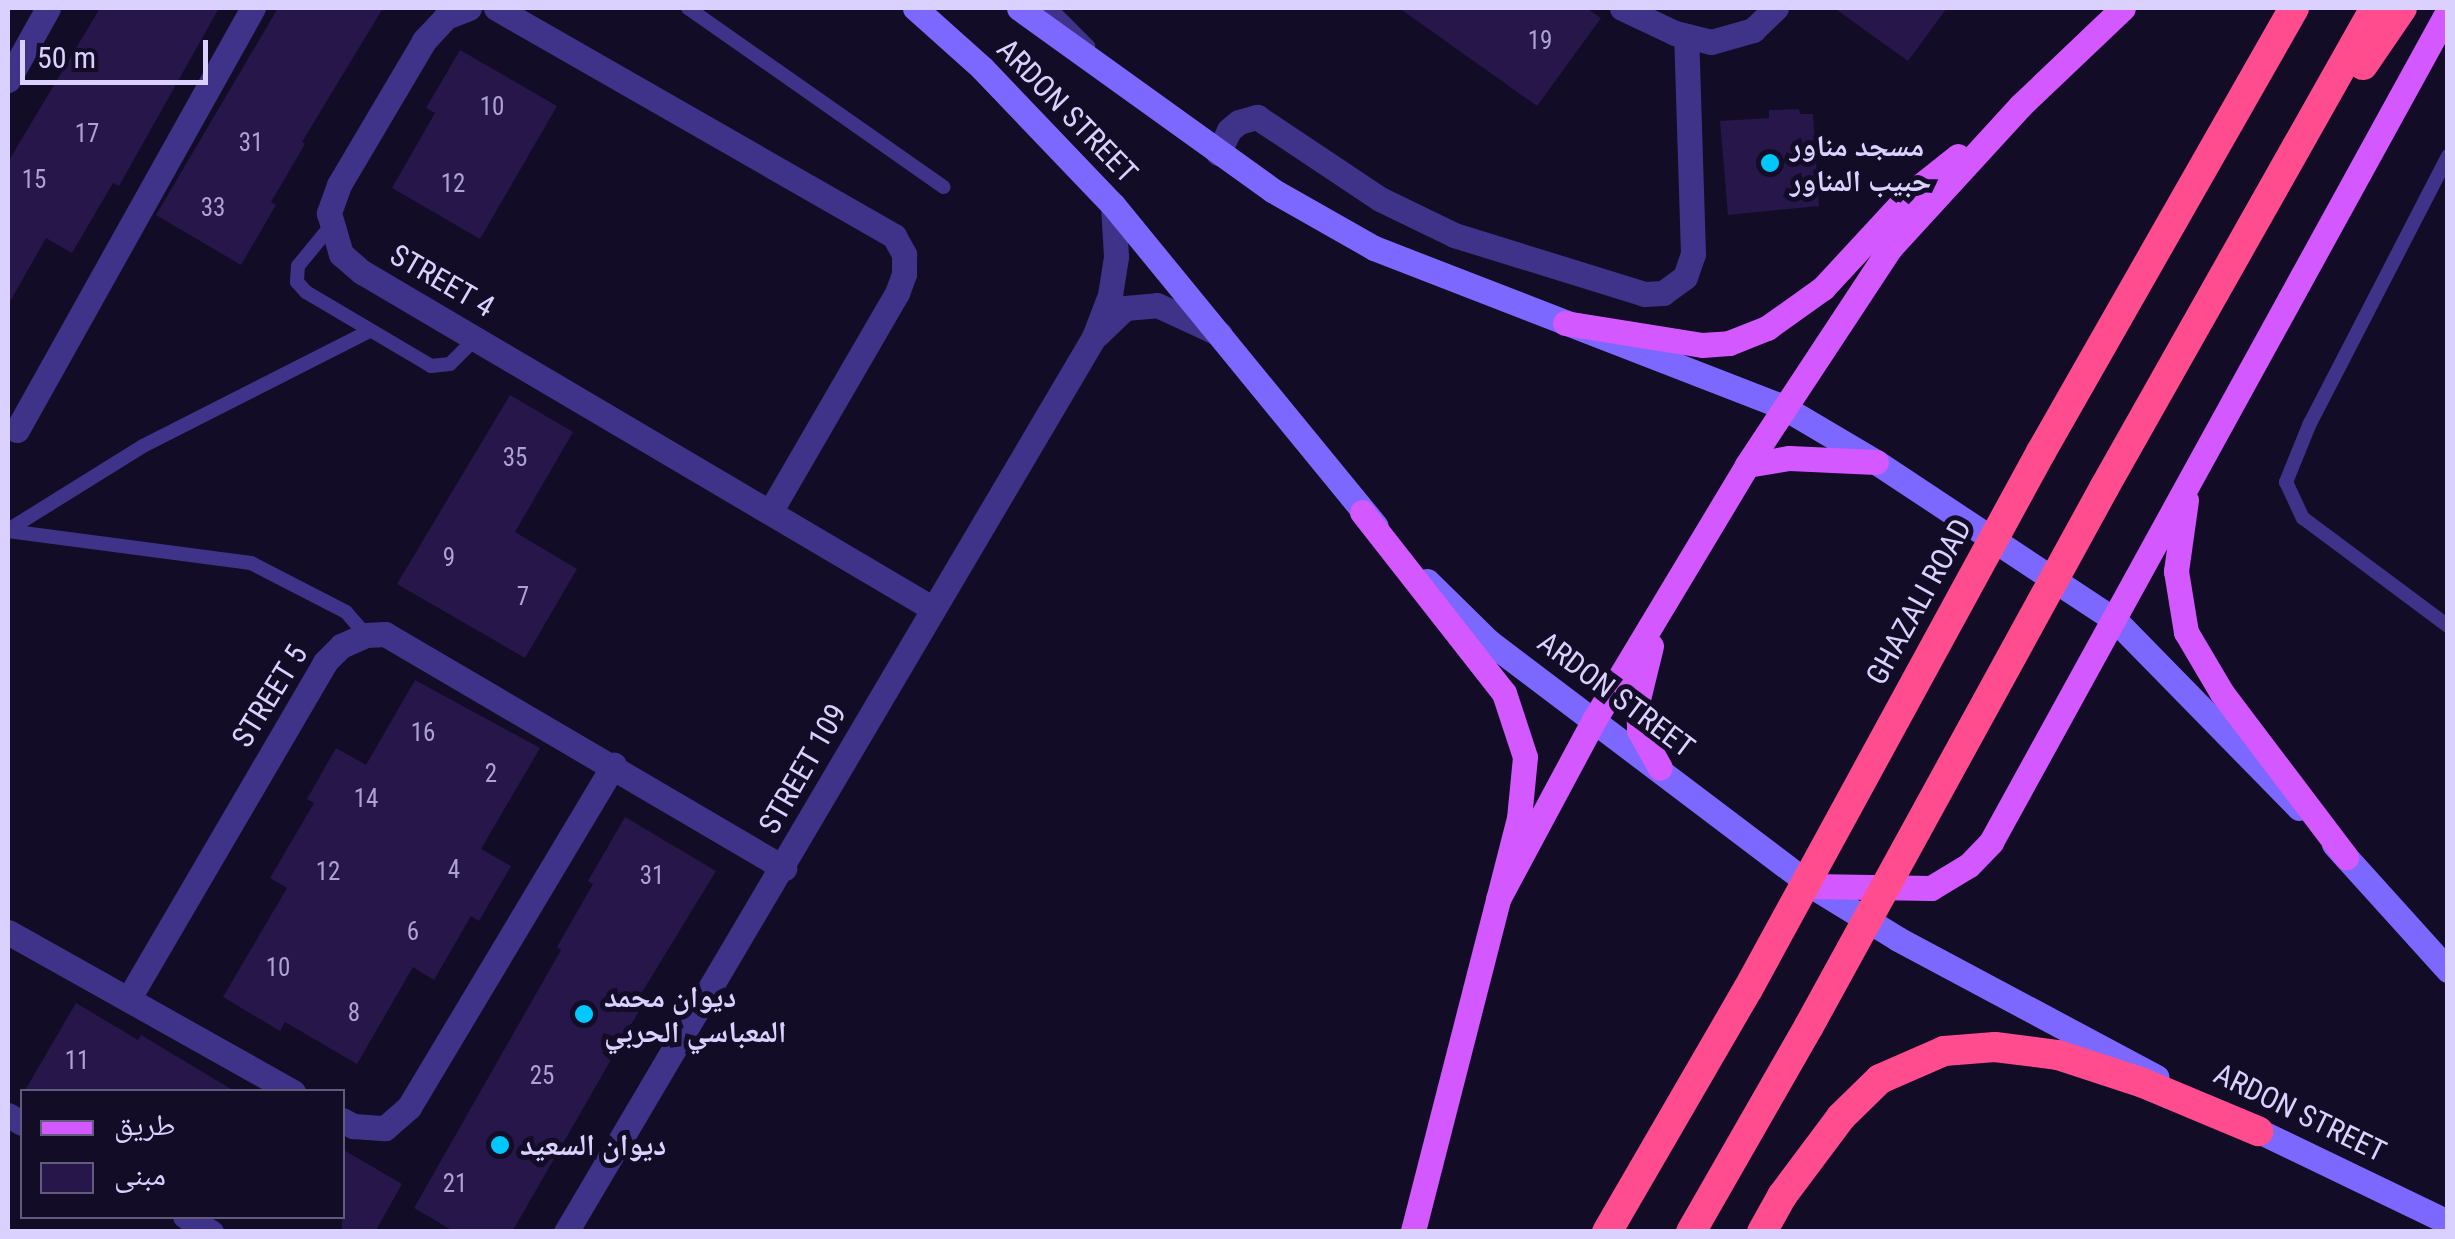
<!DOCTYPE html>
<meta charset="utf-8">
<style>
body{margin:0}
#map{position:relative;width:2455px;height:1239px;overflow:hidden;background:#130c26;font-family:"Roboto Condensed","Noto Naskh Arabic",sans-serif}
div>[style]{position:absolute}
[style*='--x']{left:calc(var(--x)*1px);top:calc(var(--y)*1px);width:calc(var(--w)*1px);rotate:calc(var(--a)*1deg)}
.building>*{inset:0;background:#261649}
.service>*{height:14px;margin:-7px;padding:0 7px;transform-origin:7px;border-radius:7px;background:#3f3389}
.minor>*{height:25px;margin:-12.5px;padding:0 12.5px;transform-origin:12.5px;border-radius:12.5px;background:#3f3389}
.tertiary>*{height:25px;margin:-12.5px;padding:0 12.5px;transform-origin:12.5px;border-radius:12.5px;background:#3f3389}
.secondary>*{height:25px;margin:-12.5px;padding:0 12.5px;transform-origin:12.5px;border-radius:12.5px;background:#7c68ff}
.primary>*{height:25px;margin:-12.5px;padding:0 12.5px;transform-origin:12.5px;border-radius:12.5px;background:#d358ff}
.motorway>*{height:30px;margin:-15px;padding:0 15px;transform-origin:15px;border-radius:15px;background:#ff4c8e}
.motorway-bridge>*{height:30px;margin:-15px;padding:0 15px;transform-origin:15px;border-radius:15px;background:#ff4c8e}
.dots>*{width:28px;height:28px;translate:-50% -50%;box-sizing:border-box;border:5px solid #130c26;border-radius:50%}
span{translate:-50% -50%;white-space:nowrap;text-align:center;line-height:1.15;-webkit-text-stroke:10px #130c26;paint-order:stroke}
.number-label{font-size:25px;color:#aea2d2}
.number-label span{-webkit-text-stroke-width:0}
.street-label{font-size:30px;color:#dbd1ff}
.poi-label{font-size:30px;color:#dbd1ff;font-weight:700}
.left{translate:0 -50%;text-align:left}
.frame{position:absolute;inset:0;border:10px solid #dbd1ff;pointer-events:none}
.legend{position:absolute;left:20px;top:1089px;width:325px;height:130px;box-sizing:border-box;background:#130c26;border:2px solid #635b7d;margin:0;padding:12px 18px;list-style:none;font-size:30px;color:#dbd1ff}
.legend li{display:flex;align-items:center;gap:20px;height:50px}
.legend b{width:50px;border:2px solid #635b7d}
.scale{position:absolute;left:20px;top:40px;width:188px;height:45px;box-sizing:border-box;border:5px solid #dbd1ff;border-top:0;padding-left:12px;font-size:30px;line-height:35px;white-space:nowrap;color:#dbd1ff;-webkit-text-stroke:8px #130c26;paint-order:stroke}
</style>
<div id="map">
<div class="building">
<i style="clip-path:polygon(100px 8px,219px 8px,119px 186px,113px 183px,72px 253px,46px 238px,8px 305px,8px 162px)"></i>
<i style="clip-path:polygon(278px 8px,383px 8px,302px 142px,305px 144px,271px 202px,276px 205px,241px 265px,156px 215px)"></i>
<i style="clip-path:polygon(1399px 8px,1586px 8px,1601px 18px,1537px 106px)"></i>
<i style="clip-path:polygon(1834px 8px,1947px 8px,1908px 61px)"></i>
<i style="clip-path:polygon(460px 50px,557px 106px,480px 239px,392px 188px,435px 113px,426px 108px)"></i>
<i style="clip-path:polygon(1799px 109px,1800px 114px,1813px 114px,1819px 206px,1728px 215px,1720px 121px,1769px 118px,1769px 110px)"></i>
<i style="clip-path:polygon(510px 395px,573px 432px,515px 532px,577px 569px,525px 658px,397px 584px)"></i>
<i style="clip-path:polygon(415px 680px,540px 748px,481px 849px,511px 866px,479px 921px,471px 916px,434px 980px,413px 967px,357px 1064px,285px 1022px,280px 1031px,223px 997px,287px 888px,270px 878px,314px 803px,307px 799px,336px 748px,366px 765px)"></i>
<i style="clip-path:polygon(625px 817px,716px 871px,633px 1007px,639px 1011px,512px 1232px,455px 1232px,414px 1208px,561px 950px,557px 947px,593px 884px,588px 881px)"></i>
<i style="clip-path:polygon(76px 1003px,138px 1040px,141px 1035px,236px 1092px,24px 1092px)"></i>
<i style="clip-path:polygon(342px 1149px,402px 1184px,375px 1232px,342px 1232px)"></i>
</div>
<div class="service">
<i style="--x:688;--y:8;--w:312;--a:35"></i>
<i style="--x:1050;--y:8;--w:54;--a:45"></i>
<i style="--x:2448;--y:156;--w:301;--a:117.3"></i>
<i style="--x:2310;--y:423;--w:64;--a:112.1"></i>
<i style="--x:2286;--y:482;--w:40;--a:65"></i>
<i style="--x:2303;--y:518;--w:181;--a:36.7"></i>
<i style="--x:330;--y:227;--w:50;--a:129.4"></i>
<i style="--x:298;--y:266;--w:16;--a:94"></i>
<i style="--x:297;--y:282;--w:13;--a:48"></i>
<i style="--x:306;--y:292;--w:145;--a:30.6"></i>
<i style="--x:431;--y:366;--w:19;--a:-6"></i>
<i style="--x:450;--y:364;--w:37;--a:-45"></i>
<i style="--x:8;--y:530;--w:159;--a:-31.9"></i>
<i style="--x:143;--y:446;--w:254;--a:-26.9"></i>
<i style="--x:8;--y:531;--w:245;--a:7.5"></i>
<i style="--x:251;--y:563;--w:107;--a:27.3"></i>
<i style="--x:346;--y:612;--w:30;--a:49"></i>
</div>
<div class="minor">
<i style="--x:469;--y:8;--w:25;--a:159"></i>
<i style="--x:446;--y:17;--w:33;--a:133"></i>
<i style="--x:424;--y:41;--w:167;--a:120.6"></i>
<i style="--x:339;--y:185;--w:30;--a:110"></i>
<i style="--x:329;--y:213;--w:43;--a:73.7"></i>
<i style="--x:341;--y:254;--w:28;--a:41"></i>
<i style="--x:362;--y:272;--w:662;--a:30.52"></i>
<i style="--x:496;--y:8;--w:459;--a:29.8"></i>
<i style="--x:894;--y:236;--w:21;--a:61"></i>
<i style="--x:904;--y:254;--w:20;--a:90"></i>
<i style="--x:904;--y:274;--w:20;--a:110"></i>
<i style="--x:897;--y:293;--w:253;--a:120.1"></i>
<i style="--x:1622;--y:8;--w:59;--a:25.3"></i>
<i style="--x:1675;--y:33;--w:37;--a:14"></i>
<i style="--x:1711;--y:42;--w:44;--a:-15.9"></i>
<i style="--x:1753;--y:30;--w:32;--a:-44"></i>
<i style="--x:8;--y:80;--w:82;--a:-60.9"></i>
<i style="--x:1218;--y:153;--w:25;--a:-64"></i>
<i style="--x:1229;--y:130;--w:13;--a:-39"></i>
<i style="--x:1239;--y:122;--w:19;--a:-16"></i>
<i style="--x:1257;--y:117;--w:148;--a:33.7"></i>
<i style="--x:1380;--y:199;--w:82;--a:25.9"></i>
<i style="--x:1454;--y:235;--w:200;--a:17.2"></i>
<i style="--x:1645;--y:294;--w:18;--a:-3"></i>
<i style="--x:1663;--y:293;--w:27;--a:-36"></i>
<i style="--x:1685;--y:277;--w:24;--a:-71"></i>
<i style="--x:1693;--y:254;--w:218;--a:-91.8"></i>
<i style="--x:17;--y:430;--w:484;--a:-60.8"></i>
<i style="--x:8;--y:932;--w:327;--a:29.3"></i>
<i style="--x:129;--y:998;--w:389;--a:-59.7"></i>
<i style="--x:325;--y:662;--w:23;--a:-45"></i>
<i style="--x:341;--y:646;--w:27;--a:-24"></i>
<i style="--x:366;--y:635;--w:19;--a:-3"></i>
<i style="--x:385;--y:634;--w:463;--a:30.4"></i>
<i style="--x:8;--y:1115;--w:16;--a:30"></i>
<i style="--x:342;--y:1120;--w:13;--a:29"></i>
<i style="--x:353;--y:1126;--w:32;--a:4"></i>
<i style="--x:385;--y:1128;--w:32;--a:-41"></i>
<i style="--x:409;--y:1107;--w:399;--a:-59.1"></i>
<i style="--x:185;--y:1216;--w:31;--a:32"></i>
</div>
<div class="tertiary">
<i style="--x:1098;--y:334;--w:37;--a:-44"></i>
<i style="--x:1125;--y:308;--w:32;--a:-5"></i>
<i style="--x:1157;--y:305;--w:69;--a:24.7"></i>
<i style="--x:566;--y:1232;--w:1039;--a:-59.46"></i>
<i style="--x:1094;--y:337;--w:45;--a:-69.1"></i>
<i style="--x:1110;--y:295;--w:39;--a:-81"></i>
<i style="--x:1116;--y:256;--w:51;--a:-93.4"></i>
</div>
<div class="secondary">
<i style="--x:915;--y:8;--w:90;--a:41.8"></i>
<i style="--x:982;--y:68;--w:190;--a:46.3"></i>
<i style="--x:1113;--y:205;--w:415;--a:50.7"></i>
<i style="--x:1019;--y:8;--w:312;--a:35.7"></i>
<i style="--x:1272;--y:190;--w:117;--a:29.6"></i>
<i style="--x:1374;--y:248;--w:439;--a:21.2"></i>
<i style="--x:1783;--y:407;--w:108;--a:30.6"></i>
<i style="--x:1876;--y:462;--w:287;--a:33.5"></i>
<i style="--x:2115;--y:620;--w:263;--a:45.6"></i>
<i style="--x:1427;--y:581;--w:86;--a:44.5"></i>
<i style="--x:1488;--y:641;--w:406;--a:37.1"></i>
<i style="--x:1812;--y:886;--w:101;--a:31.6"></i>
<i style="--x:1898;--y:939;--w:293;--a:28.1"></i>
<i style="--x:2334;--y:844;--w:170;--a:47.9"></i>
<i style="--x:2244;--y:1124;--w:226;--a:25.7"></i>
</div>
<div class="primary">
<i style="--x:1565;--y:323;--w:139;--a:9.1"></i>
<i style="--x:1702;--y:345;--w:27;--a:-4"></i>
<i style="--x:1729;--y:343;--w:41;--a:-21.5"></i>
<i style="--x:1767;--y:328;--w:69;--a:-35.5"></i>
<i style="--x:1823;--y:288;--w:128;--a:-47.2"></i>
<i style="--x:1910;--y:194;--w:61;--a:-38.4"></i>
<i style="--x:1747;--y:465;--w:43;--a:-9.5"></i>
<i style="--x:1789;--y:458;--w:87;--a:2.6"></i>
<i style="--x:2186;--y:500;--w:72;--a:98"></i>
<i style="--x:2176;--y:571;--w:62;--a:80.7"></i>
<i style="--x:2186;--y:632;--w:71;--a:59.5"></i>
<i style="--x:2222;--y:693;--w:206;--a:52.9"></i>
<i style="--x:1362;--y:512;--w:230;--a:51.9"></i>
<i style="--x:1504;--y:693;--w:67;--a:71.8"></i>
<i style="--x:1525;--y:757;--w:61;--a:95.6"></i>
<i style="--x:1519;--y:818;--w:427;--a:104.4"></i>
<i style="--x:1651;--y:646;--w:55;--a:103.8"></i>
<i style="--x:1638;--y:699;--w:31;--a:88"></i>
<i style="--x:1639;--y:730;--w:43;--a:61.1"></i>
<i style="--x:1812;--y:886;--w:119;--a:1"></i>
<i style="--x:1931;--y:888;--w:44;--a:-31.2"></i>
<i style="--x:1969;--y:865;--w:32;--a:-46"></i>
<i style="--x:1991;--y:842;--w:948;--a:-61.19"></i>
<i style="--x:1498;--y:899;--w:203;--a:-61.8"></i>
<i style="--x:1594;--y:720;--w:297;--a:-59"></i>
<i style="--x:1747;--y:465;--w:260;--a:-56.6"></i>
<i style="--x:1890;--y:248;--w:193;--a:-47.5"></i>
<i style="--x:2020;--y:106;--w:142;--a:-43.6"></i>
</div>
<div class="motorway">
<i style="--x:2363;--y:65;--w:69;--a:-55.6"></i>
<i style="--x:2041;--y:452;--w:511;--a:-60.32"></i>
<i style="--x:2104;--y:488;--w:551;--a:-60.55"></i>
<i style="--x:1607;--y:1232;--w:281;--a:-59.9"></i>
<i style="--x:1691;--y:1232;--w:237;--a:-60.2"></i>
<i style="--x:1762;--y:1232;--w:41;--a:-60.9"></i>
<i style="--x:1782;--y:1196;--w:99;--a:-53.2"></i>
<i style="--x:1841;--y:1117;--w:54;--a:-44.3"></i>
<i style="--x:1880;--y:1079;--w:70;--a:-23.6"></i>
<i style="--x:1944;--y:1051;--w:51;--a:-4.5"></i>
<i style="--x:1995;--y:1047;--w:64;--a:7.2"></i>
<i style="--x:2058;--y:1055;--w:89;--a:18.2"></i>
<i style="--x:2143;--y:1083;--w:125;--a:22.7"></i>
</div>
<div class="motorway-bridge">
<i style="--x:1748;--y:989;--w:612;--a:-61.38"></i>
<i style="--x:1809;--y:1026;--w:614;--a:-61.26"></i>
</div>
<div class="dots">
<i style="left:1770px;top:163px;background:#00c8fc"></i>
<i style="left:584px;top:1014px;background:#00c8fc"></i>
<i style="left:500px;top:1145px;background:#00c8fc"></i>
</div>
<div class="number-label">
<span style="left:1540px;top:41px">19</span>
<span style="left:492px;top:107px">10</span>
<span style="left:87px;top:134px">17</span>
<span style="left:251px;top:143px">31</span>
<span style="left:34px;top:180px">15</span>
<span style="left:453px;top:184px">12</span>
<span style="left:213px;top:208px">33</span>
<span style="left:515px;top:458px">35</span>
<span style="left:449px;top:558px">9</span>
<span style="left:523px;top:597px">7</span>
<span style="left:423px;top:733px">16</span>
<span style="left:491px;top:774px">2</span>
<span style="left:366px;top:799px">14</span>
<span style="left:454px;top:870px">4</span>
<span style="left:328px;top:872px">12</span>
<span style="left:652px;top:876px">31</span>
<span style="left:413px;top:932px">6</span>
<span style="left:278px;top:968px">10</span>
<span style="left:354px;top:1013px">8</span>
<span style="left:77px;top:1061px">11</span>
<span style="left:542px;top:1076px">25</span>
<span style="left:455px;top:1184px">21</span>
</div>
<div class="street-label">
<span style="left:1067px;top:111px;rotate:46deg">ARDON STREET</span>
<span style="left:442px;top:281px;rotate:30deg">STREET 4</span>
<span style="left:1919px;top:602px;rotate:-61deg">GHAZALI ROAD</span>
<span style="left:1616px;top:695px;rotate:37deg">ARDON STREET</span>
<span style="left:270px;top:696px;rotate:-58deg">STREET 5</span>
<span style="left:803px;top:769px;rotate:-60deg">STREET 109</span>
<span style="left:2300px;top:1113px;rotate:26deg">ARDON STREET</span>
</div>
<div class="poi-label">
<span class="left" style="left:1790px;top:163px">مسجد مناور<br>حبيب المناور</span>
<span class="left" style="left:604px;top:1014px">ديوان محمد<br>المعباسي الحربي</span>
<span class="left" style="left:520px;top:1145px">ديوان السعيد</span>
</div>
<div class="frame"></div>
<ul class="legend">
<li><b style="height:12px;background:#d358ff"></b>طريق</li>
<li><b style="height:28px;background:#261649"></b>مبنى</li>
</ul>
<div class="scale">50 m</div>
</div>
